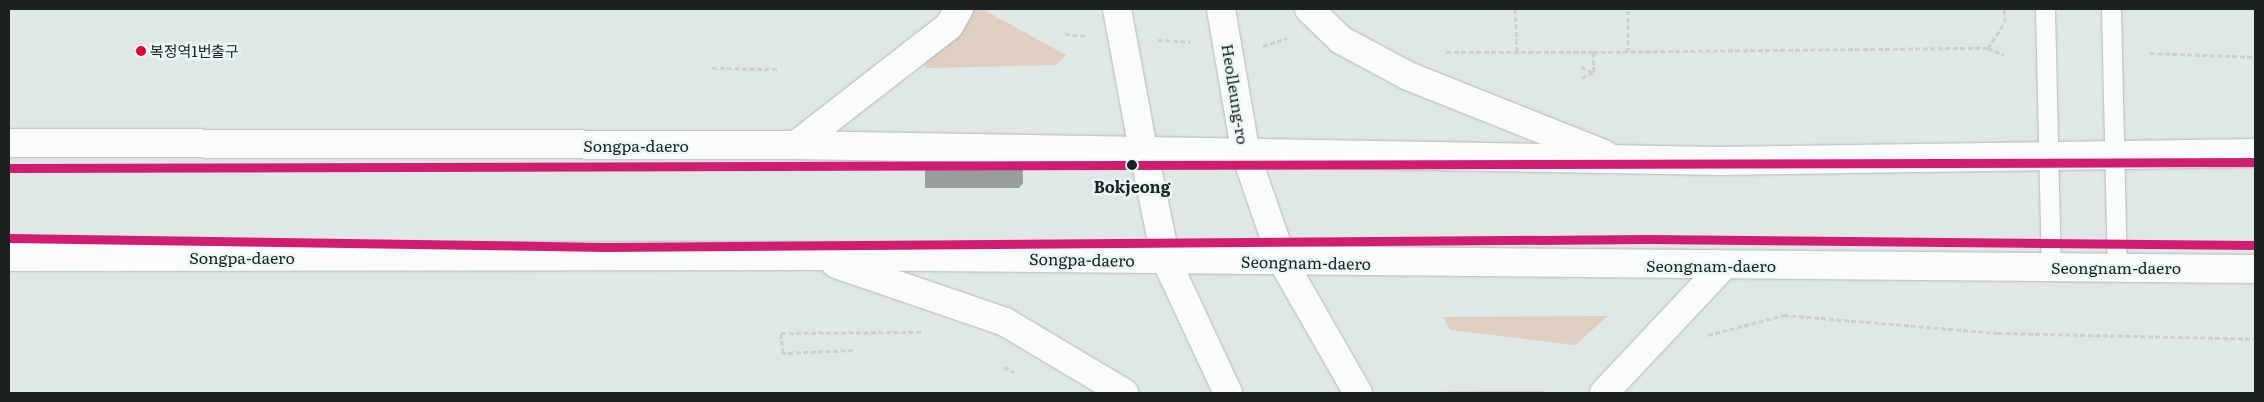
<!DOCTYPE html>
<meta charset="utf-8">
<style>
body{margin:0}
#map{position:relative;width:2264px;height:402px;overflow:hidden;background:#e0e8e7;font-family:Literata,"Noto Sans KR",serif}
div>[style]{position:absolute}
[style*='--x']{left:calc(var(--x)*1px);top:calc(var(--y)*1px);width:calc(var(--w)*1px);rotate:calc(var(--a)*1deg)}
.green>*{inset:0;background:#decfc0}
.building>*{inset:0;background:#989e9d}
.path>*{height:3px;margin-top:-1.5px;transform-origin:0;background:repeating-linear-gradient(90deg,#cdd0d0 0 5px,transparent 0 7.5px)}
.roads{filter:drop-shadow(0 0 1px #b4bab9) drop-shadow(0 0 1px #b4bab9)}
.service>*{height:19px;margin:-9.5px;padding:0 9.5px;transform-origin:9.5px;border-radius:9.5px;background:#fafcfb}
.secondary>*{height:28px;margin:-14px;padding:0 14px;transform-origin:14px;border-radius:14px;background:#fafcfb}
.primary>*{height:28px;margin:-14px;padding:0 14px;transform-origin:14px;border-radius:14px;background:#fafcfb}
.metro-1>*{height:9px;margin:-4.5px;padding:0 4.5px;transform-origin:4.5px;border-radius:4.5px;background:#d11d70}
.dots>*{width:14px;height:14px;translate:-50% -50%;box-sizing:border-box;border:2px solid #e9f8f7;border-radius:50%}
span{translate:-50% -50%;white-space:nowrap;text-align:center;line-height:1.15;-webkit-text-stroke:5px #e9f8f7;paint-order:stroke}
.bus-label{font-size:15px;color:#1c2121}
.left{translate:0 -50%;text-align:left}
.street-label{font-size:16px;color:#1c2121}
.stop-label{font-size:16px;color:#1c2121;font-weight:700}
.frame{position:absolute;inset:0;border:10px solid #1c2121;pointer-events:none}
</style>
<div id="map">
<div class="green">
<i style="clip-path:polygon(974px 9px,982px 9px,1066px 55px,1056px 65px,926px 68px,924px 63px)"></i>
<i style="clip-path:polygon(1608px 316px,1575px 345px,1450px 330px,1443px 317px)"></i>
<i style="clip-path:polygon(1426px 391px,1545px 391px,1544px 393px)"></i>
</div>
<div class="building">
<i style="clip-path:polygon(925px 140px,1022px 140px,1023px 183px,1019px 188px,925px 188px)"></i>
</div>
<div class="path">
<i style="--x:1515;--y:9;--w:43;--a:87.3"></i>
<i style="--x:1628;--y:10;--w:41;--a:90"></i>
<i style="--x:1065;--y:34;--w:22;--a:5"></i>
<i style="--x:1158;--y:40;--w:33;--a:3"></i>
<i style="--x:1263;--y:46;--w:25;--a:-18"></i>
<i style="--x:1988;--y:48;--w:31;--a:-57"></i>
<i style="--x:2005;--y:22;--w:13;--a:-94"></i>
<i style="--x:1446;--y:52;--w:147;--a:0"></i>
<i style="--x:1593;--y:52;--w:20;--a:87"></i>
<i style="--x:1593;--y:52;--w:395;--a:-0.6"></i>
<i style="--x:1988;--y:48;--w:17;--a:24"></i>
<i style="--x:2150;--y:53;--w:105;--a:2.2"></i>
<i style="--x:1581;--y:67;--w:13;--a:23"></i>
<i style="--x:712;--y:68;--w:67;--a:0.9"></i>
<i style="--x:1582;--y:78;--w:13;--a:-27"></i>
<i style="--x:1708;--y:335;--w:79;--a:-14.7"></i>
<i style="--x:1784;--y:315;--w:215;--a:4.8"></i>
<i style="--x:1998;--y:333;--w:257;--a:1.3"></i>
<i style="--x:853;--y:350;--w:70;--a:177.5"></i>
<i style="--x:783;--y:353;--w:20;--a:-96"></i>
<i style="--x:781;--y:333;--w:140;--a:-0.4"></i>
<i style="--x:1004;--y:367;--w:11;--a:27"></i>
</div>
<div class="roads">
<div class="service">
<i style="--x:2045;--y:9;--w:258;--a:88.7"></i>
<i style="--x:2111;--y:9;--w:258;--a:88.7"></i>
</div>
<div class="secondary">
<i style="--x:1117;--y:9;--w:142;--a:79.5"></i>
<i style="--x:1221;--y:9;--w:148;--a:80.3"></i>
</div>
<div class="primary">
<i style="--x:1309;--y:9;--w:45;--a:44.1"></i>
<i style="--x:1341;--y:40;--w:76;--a:28.2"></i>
<i style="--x:1408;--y:76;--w:211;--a:21.7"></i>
<i style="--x:9;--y:143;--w:787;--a:0.15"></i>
<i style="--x:796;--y:145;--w:923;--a:0.99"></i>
<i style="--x:1719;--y:161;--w:536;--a:-0.86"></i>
<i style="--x:796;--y:145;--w:194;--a:-37.9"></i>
<i style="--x:949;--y:26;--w:20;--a:-60"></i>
<i style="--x:1143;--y:149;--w:113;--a:78.3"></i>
<i style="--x:1166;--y:260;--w:147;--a:65"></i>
<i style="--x:1246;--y:155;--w:113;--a:70.9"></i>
<i style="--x:1283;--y:262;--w:151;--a:60.2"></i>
<i style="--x:9;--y:257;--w:804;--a:-0.07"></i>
<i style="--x:813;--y:256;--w:1442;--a:0.52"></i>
<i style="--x:836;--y:264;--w:179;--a:18.9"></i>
<i style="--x:1005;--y:322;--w:139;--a:30.8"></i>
<i style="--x:1604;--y:393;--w:175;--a:-46.8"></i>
</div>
</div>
<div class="metro-1">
<i style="--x:9;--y:168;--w:2246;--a:-0.15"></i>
<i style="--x:9;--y:238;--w:597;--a:0.86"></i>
<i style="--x:606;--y:247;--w:1042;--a:-0.44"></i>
<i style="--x:1648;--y:239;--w:607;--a:0.57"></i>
</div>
<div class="dots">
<i style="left:141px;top:51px;background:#e4002b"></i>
<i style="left:1132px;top:165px;background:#1c2121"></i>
</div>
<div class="bus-label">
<span class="left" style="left:150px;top:51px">복정역1번출구</span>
</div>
<div class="street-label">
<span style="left:1236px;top:94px;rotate:81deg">Heolleung-ro</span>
<span style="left:636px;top:145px">Songpa-daero</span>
<span style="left:242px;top:257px">Songpa-daero</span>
<span style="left:1082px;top:259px;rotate:1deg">Songpa-daero</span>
<span style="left:1306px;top:262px;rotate:1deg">Seongnam-daero</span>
<span style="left:1711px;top:265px">Seongnam-daero</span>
<span style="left:2116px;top:267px">Seongnam-daero</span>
</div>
<div class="stop-label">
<span style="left:1132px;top:186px">Bokjeong</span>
</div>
<div class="frame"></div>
</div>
